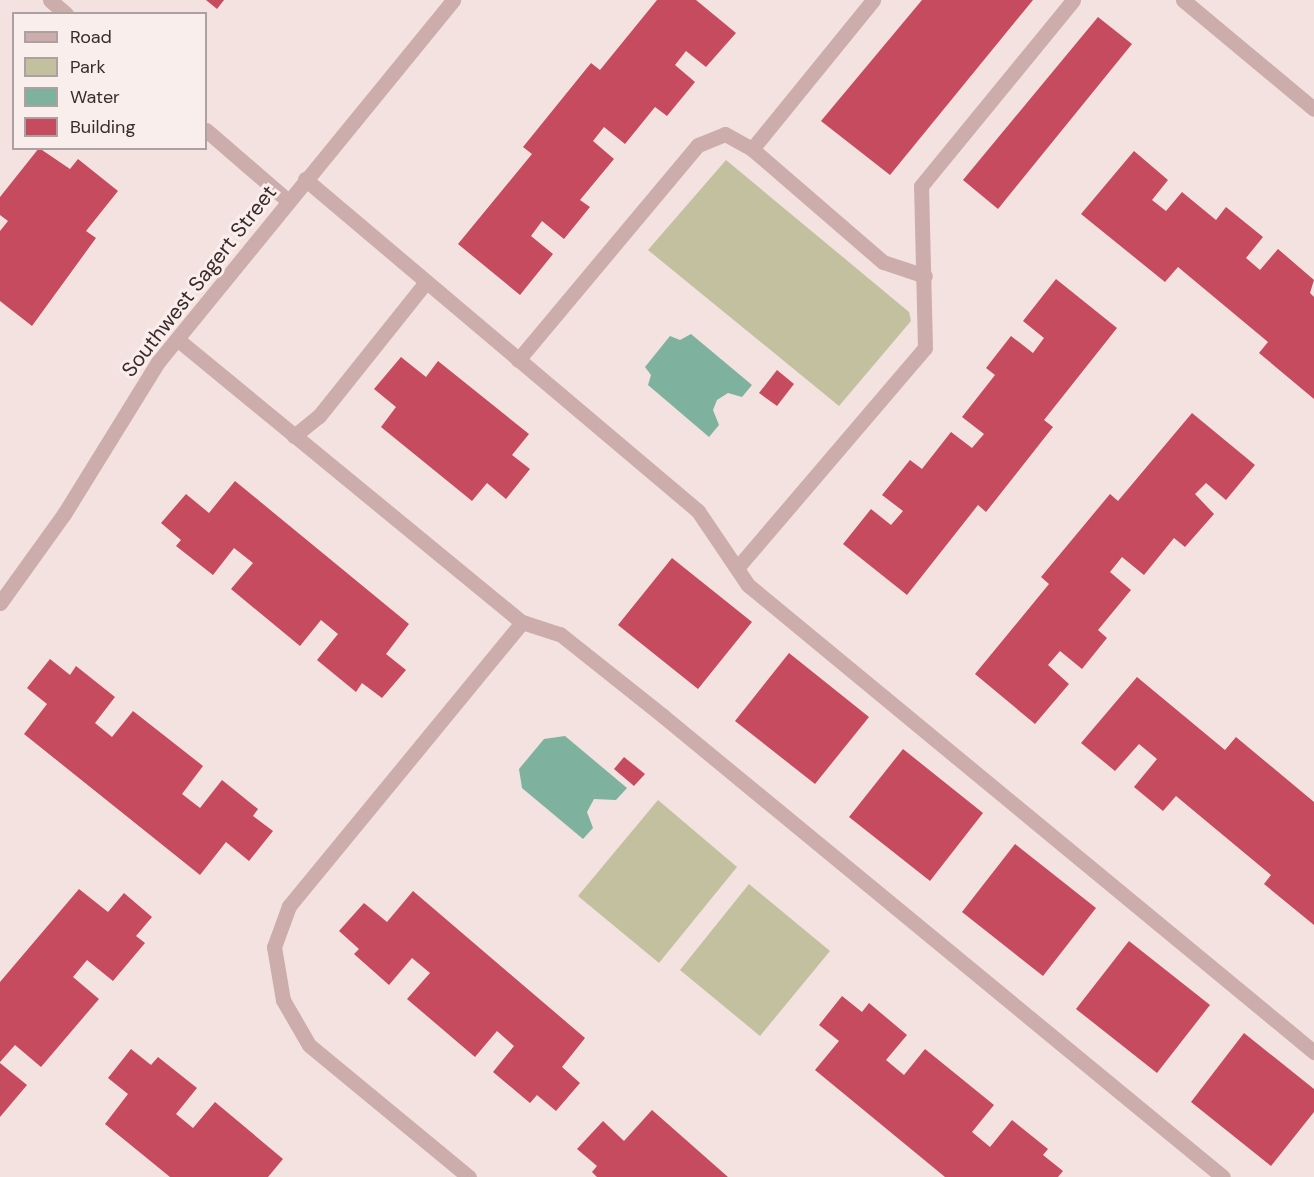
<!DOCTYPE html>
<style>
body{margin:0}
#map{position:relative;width:1314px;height:1177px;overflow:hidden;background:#f3e2e0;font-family:"DM Sans",sans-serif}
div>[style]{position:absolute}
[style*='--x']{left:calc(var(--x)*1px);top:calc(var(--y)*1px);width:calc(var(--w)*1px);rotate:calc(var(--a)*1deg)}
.green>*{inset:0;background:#c3c09f}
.water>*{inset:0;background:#7eb19e}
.building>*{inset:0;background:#c64b5f}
.service>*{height:15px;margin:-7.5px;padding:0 7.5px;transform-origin:7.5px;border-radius:7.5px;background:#ccadab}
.minor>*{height:15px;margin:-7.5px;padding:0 7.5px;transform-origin:7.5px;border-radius:7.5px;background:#ccadab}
.tertiary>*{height:15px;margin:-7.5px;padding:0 7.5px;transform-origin:7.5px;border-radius:7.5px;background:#ccadab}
span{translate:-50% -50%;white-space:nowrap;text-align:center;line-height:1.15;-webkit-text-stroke:6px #faeeed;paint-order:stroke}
.street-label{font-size:21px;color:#3a2a2c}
.legend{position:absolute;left:12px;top:12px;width:195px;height:138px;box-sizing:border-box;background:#faeeed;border:2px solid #ada0a0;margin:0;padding:8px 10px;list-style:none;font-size:18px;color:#3a2a2c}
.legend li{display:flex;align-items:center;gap:12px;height:30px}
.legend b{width:30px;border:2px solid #ada0a0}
</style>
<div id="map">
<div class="green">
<i style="clip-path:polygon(726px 160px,909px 312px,911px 321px,839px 406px,648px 250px)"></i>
<i style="clip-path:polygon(658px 800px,737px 867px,659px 963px,578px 896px)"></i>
<i style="clip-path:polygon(749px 884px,830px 951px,760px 1036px,680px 970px)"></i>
</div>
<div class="water">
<i style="clip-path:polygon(691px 334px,752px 385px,742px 397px,728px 393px,717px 400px,713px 410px,719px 425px,709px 437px,648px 385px,651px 375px,645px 367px,670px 336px,680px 340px)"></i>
<i style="clip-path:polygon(565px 736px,627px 788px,616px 800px,594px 799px,587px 812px,593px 828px,583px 839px,522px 788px,519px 769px,544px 739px)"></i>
</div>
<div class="building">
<i style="clip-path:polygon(206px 0,224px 0,217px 9px)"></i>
<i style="clip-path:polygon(657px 0,696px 0,736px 33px,706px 67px,686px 51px,675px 65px,695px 82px,667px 116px,655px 107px,625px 144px,604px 127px,593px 141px,614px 159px,580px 200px,590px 207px,564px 239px,542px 221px,531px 236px,553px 254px,520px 295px,458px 244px,532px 154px,523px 147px,591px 63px,600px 70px)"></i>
<i style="clip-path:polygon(922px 0,1033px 0,890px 175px,821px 121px)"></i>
<i style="clip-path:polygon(1098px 17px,1132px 44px,998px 209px,963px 180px)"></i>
<i style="clip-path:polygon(39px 148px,70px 169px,78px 159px,118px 191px,86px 231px,96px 238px,32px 326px,0 301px,0 231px,8px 221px,0 215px,0 197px)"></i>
<i style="clip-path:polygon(1134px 151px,1168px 180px,1152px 200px,1166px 211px,1182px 192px,1216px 220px,1226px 207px,1263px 237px,1246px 258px,1260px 270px,1278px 249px,1314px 280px,1310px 293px,1314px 297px,1314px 399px,1259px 353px,1268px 342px,1178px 267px,1165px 282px,1081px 214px)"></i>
<i style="clip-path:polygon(1056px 279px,1117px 328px,1044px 420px,1053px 427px,986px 512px,978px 505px,907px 595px,843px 544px,871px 509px,891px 525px,903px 511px,882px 495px,910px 460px,922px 469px,951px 432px,972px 448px,984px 434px,962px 417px,995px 375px,986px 368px,1011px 336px,1033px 353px,1044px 338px,1023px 321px)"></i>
<i style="clip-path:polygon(401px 357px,426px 377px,438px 361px,529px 434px,512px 455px,530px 469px,506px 499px,487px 483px,472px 501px,381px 427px,396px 407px,374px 389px)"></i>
<i style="clip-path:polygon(777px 370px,794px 384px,777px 406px,759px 393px)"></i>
<i style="clip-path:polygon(1192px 413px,1255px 465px,1226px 500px,1206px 483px,1195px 494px,1214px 514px,1185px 547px,1174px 538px,1144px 575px,1122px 557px,1110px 572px,1131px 590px,1098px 630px,1107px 638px,1082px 669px,1060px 651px,1048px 665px,1069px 684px,1035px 724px,975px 674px,1049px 584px,1041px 577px,1110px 494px,1118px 501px)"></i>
<i style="clip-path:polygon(235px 481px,409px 624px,386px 654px,406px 670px,382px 698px,362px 683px,356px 692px,317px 660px,338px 634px,321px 620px,300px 646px,231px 589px,253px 563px,234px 548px,213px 575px,176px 546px,181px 540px,161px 523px,186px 494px,209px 513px)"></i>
<i style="clip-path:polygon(672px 558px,752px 622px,698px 689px,618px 625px)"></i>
<i style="clip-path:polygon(789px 653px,869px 717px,815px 784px,735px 721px)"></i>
<i style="clip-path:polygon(50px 659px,70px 675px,76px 666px,115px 697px,95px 723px,112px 737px,133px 711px,203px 766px,182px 794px,200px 808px,222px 780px,258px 809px,253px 816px,273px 831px,249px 861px,226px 842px,200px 875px,24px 734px,47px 704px,27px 688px)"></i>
<i style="clip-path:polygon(1137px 677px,1225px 750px,1236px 737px,1314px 802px,1314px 925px,1264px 884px,1271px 875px,1176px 796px,1163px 811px,1134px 787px,1157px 759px,1139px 744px,1115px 771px,1081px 743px)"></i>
<i style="clip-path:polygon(903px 749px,983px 813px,930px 881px,849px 817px)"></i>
<i style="clip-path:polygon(624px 757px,645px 774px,634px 786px,614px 769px)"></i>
<i style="clip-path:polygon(1015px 844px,1096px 908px,1043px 976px,962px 912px)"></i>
<i style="clip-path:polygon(79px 889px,108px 912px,124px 893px,152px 917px,136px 936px,145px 943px,113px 981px,87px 960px,73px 977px,99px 999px,41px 1067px,15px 1045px,0 1062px,0 982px)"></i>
<i style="clip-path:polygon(413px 891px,585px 1038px,562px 1067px,580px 1083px,556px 1111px,537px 1095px,530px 1103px,493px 1072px,514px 1046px,497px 1031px,475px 1057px,407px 999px,430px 973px,412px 958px,389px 985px,354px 954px,359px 949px,339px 931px,364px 903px,387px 922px)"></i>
<i style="clip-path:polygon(1129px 941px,1210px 1005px,1157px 1073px,1076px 1009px)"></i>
<i style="clip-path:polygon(842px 996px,862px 1012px,869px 1003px,907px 1035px,886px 1060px,904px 1075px,925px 1049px,994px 1105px,972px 1132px,990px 1147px,1012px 1120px,1048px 1149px,1043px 1155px,1063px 1171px,1058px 1177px,945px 1177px,815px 1070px,839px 1041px,819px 1025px)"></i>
<i style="clip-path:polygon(1244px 1033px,1314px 1089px,1314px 1112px,1271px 1166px,1191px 1102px)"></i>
<i style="clip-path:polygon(131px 1049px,151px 1065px,158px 1057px,197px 1088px,176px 1114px,193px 1128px,215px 1102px,283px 1159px,268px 1177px,170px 1177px,105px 1124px,128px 1094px,108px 1078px)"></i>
<i style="clip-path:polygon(0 1063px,27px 1085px,0 1117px)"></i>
<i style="clip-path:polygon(652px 1110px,728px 1177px,597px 1177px,592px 1172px,597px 1166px,577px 1149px,603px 1121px,624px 1141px)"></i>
</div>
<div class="service">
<i style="--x:1183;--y:0;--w:170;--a:39.8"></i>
<i style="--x:752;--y:149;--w:173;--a:40.8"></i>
<i style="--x:883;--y:262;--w:44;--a:18.4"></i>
<i style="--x:305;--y:179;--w:514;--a:40.19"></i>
<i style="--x:698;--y:511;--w:89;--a:56"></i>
<i style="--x:748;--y:585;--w:734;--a:39.53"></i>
<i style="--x:177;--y:339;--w:446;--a:39.4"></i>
<i style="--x:522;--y:622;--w:40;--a:18"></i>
<i style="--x:560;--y:634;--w:132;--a:38.5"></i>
<i style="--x:663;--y:716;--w:725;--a:39.46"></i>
<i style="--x:518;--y:360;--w:280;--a:-50.1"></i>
<i style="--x:698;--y:145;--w:29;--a:-22"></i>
<i style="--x:725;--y:134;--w:31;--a:29"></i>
<i style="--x:752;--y:149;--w:192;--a:-50.9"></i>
<i style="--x:294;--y:436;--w:32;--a:-39"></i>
<i style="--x:319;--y:416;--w:171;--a:-51.4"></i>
<i style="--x:737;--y:568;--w:289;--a:-49.5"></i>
<i style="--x:925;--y:348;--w:162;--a:-91.4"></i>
<i style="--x:921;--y:186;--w:240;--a:-50.7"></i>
<i style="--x:469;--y:1177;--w:207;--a:-140.5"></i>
<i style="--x:309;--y:1045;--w:52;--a:-120"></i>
<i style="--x:283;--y:1000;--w:54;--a:-99.6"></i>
<i style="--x:274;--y:947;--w:44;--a:-69.9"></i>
<i style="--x:289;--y:906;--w:367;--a:-50.6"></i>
</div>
<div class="minor">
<i style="--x:50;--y:0;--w:21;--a:41"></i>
<i style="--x:206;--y:130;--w:107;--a:40.8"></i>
</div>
<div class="tertiary">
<i style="--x:0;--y:603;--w:110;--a:-54.3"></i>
<i style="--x:64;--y:514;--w:179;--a:-58.3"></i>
<i style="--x:158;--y:362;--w:467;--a:-50.8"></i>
</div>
<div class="street-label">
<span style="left:199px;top:281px;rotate:-52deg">Southwest Sagert Street</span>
</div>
<ul class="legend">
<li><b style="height:8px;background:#ccadab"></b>Road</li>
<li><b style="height:16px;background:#c3c09f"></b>Park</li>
<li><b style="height:16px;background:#7eb19e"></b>Water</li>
<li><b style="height:16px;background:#c64b5f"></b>Building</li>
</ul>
</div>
